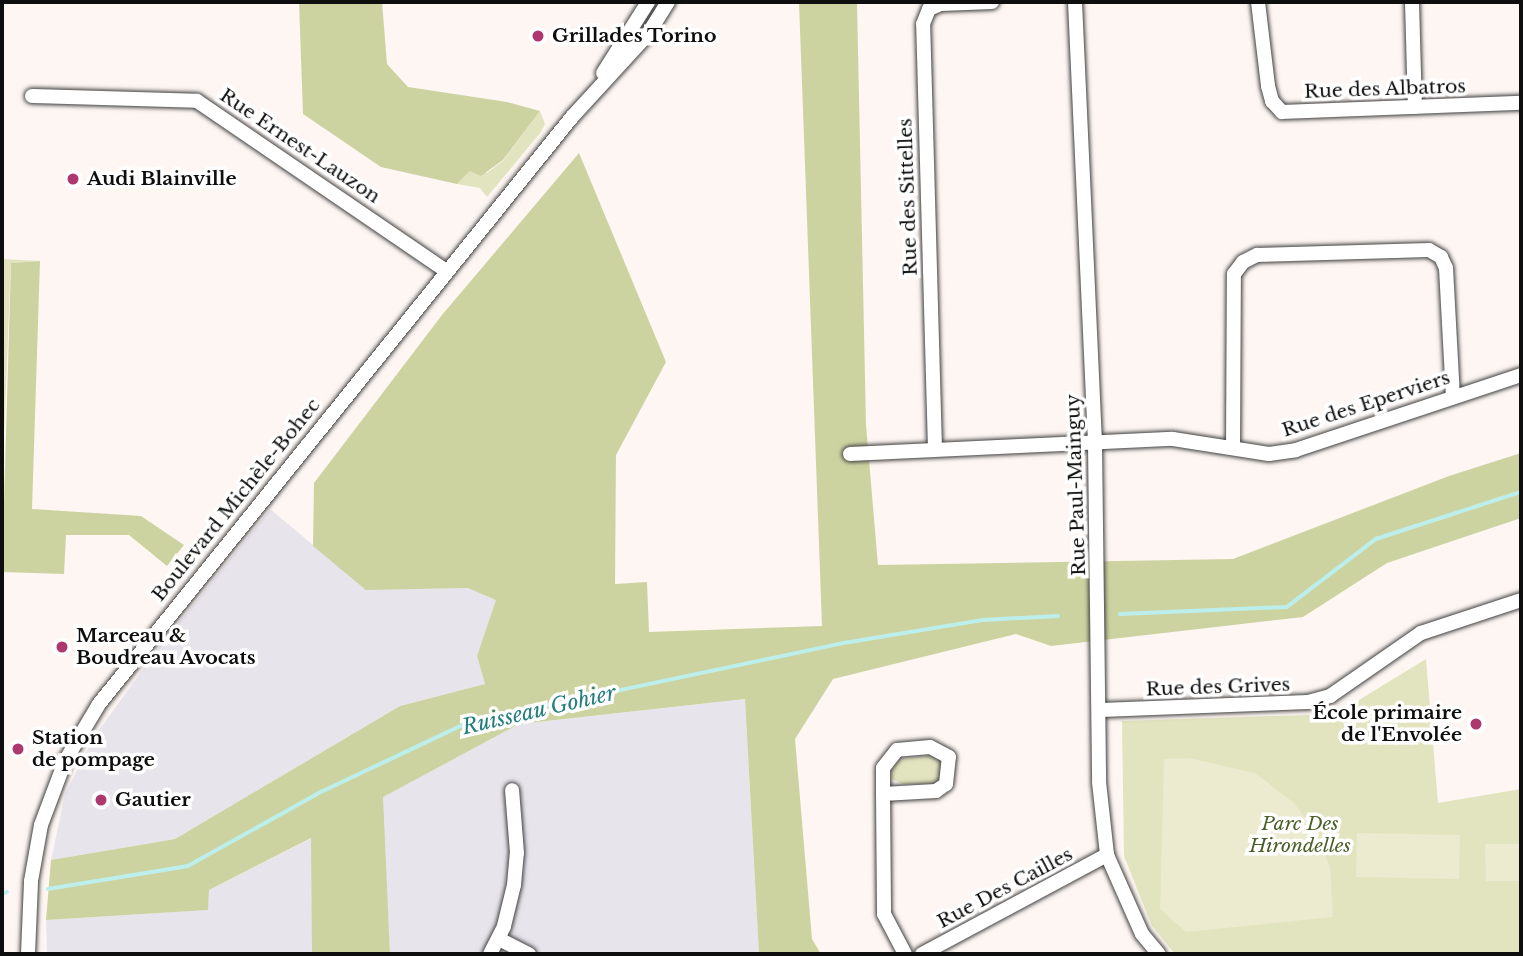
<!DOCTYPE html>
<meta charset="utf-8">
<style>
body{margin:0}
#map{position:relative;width:1523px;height:956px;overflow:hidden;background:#fdf6f2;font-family:"Libre Baskerville",serif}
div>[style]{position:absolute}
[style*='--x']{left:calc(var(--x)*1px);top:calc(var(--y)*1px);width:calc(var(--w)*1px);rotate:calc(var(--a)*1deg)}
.industrial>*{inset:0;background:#e8e4ec}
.green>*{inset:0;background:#e2e4bf}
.forest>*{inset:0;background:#cdd3a0}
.pitch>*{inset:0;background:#eceacf}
.stream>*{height:3.5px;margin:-1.75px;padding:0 1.75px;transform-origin:1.75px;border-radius:1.75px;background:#bcefeb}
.roads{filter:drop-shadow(0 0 2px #414141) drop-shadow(0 0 2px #414141)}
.minor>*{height:14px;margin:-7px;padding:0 7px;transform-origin:7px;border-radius:7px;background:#fff}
.dots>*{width:19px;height:19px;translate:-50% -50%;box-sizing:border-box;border:4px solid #fff;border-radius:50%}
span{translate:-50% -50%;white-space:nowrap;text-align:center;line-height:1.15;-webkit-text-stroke:7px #fff;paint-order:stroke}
.poi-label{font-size:19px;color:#0e0e0e;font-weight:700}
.left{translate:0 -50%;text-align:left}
.right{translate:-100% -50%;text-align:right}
.street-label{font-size:19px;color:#0e0e0e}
.park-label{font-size:19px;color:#4a5e27;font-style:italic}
.water-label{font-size:21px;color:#247e7e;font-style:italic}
.frame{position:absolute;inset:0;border:4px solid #0e0e0e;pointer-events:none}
</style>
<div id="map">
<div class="industrial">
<i style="clip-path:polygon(270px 509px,366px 589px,469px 588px,497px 600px,477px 656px,485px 684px,400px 706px,175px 839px,51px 860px,65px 794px,94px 737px,159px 647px)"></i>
<i style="clip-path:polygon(745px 699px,759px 954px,390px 954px,382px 797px,519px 724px)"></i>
<i style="clip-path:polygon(312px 838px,312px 954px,47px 954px,46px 920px,207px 910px,209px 890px)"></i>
</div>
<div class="green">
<i style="clip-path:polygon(540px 111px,545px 124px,541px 132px,487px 197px,480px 188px,457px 184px,470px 171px,487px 173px,503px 161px)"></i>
<i style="clip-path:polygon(2px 259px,40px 261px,11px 263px,2px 483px)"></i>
<i style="clip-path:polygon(1426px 659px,1438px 803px,1521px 789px,1521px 954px,1175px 954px,1152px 926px,1124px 856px,1122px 721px,1336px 714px)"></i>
<i style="clip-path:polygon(934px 755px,942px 762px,943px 777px,936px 784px,902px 784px,892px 779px,891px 767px,898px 759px)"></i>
</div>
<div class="forest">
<i style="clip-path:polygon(299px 2px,382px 2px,387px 64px,408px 87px,507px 102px,540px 111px,503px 160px,481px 176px,470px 171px,457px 184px,381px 167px,303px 114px)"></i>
<i style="clip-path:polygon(799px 2px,857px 2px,866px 425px,878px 565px,1233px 559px,1449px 476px,1521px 453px,1521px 518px,1387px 563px,1303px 617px,1051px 646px,1016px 634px,833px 679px,795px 739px,812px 939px,821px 954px,759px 954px,745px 699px,519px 724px,383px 797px,390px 954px,312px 954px,311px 838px,209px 890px,208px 910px,46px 920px,51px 860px,175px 839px,400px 706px,485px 684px,477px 656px,496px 600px,468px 588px,366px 590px,313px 546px,314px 483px,442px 315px,579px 153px,666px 362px,616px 455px,615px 584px,647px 582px,649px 632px,822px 626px)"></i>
<i style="clip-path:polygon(40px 261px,32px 509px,141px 516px,184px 545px,167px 566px,129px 535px,66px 535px,64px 574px,2px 572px,11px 263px)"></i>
</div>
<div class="pitch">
<i style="clip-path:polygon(1189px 758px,1255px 773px,1294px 803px,1315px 832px,1330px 867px,1333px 917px,1186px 932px,1160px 909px,1164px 759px)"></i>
<i style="clip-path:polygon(1357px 833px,1460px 835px,1459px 879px,1356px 877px)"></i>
<i style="clip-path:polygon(1485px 844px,1521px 844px,1521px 881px,1486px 881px)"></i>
</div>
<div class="stream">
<i style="--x:1120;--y:614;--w:167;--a:-2.4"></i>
<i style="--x:1287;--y:607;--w:112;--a:-37.4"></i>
<i style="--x:1376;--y:539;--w:152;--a:-18"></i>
<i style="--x:48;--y:889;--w:142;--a:-9.3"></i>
<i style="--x:188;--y:866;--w:152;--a:-29.1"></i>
<i style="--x:321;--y:792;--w:164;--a:-25.3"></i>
<i style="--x:469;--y:722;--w:383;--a:-11.9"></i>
<i style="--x:844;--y:643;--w:141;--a:-9.4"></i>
<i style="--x:983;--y:620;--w:75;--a:-3.1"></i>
<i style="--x:2;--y:894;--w:5;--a:-22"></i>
</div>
<div class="roads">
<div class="minor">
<i style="--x:1075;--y:2;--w:442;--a:87.4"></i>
<i style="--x:1095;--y:444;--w:338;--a:89.3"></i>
<i style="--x:1099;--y:782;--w:73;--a:83.7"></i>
<i style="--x:1107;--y:855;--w:86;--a:66.1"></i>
<i style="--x:1142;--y:934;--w:26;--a:50"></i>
<i style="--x:1258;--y:2;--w:85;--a:83.2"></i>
<i style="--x:1268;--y:86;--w:16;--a:75"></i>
<i style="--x:1272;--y:101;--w:15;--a:48"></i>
<i style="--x:1282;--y:112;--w:239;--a:-2.2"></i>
<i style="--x:1412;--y:2;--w:105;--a:88.4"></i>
<i style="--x:603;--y:73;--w:84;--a:-57.6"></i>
<i style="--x:32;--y:96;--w:165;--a:1.7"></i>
<i style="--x:197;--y:101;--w:301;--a:34.3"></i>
<i style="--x:1233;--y:448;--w:174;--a:-89.7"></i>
<i style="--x:1234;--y:274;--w:15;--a:-53"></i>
<i style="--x:1243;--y:262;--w:16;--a:-27"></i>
<i style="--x:1257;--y:255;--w:172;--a:-1.7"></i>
<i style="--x:1429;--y:250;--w:14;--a:30"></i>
<i style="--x:1441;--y:257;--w:12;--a:66"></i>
<i style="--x:1446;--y:268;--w:129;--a:86.9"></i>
<i style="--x:935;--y:449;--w:425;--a:-91.6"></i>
<i style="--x:923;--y:24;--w:16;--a:-68"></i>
<i style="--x:929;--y:9;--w:13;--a:-23"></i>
<i style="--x:941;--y:4;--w:51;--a:-2.2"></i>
<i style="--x:850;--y:454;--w:323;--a:-2.7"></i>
<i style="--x:1173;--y:439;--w:97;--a:8.9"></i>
<i style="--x:1269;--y:454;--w:27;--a:-8"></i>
<i style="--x:1296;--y:450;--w:237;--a:-18.4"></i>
<i style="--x:1101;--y:710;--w:207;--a:-2.2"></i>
<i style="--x:1308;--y:702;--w:23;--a:-15"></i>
<i style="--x:1330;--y:696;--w:111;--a:-34.7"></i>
<i style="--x:1421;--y:633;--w:105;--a:-18.3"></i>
<i style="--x:883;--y:794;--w:53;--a:-3.2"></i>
<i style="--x:936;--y:791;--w:12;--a:-35"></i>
<i style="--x:946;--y:784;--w:27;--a:-84"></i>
<i style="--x:949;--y:757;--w:21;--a:-152"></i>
<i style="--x:930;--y:747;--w:33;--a:175"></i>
<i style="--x:897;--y:750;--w:23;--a:128"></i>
<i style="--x:883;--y:768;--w:26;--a:90"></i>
<i style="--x:883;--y:794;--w:120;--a:89.5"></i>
<i style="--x:884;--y:914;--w:45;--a:62.3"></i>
<i style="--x:499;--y:939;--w:34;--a:27"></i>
<i style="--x:28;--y:954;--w:73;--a:-87.6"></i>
<i style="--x:31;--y:881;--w:57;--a:-79.9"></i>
<i style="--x:41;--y:825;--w:68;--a:-69.4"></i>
<i style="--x:65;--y:761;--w:66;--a:-59.2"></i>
<i style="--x:99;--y:704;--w:754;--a:-51.14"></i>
<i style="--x:572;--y:117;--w:113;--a:-47.5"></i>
<i style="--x:648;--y:34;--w:38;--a:-58"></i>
<i style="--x:490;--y:954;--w:31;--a:-63"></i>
<i style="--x:504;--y:926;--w:42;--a:-76.3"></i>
<i style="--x:514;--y:885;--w:32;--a:-85"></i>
<i style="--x:517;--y:853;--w:63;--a:-94.5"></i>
<i style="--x:922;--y:954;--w:210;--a:-28.2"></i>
</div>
</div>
<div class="dots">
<i style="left:538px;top:36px;background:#ad3870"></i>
<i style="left:73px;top:179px;background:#ad3870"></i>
<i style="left:62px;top:647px;background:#ad3870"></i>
<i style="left:1476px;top:724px;background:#ad3870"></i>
<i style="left:18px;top:749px;background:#ad3870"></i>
<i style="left:101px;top:800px;background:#ad3870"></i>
</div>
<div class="poi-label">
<span class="left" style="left:552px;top:36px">Grillades Torino</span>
<span class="left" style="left:87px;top:179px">Audi Blainville</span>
<span class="left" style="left:76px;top:647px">Marceau &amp;<br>Boudreau Avocats</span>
<span class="right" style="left:1462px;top:724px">École primaire<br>de l'Envolée</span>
<span class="left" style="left:32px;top:749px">Station<br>de pompage</span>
<span class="left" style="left:115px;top:800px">Gautier</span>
</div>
<div class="street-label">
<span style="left:1385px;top:89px;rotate:-2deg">Rue des Albatros</span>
<span style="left:300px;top:146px;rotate:34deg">Rue Ernest-Lauzon</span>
<span style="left:908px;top:197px;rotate:-92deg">Rue des Sittelles</span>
<span style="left:1366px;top:404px;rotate:-18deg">Rue des Eperviers</span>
<span style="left:1076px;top:485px;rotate:-92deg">Rue Paul-Mainguy</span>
<span style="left:236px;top:500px;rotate:-51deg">Boulevard Michèle-Bohec</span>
<span style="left:1218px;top:687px;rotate:-2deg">Rue des Grives</span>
<span style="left:1005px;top:888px;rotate:-28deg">Rue Des Cailles</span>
</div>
<div class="park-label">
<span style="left:1300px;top:835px">Parc Des<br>Hirondelles</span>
</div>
<div class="water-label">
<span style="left:539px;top:710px;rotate:-13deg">Ruisseau Gohier</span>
</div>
<div class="frame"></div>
</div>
